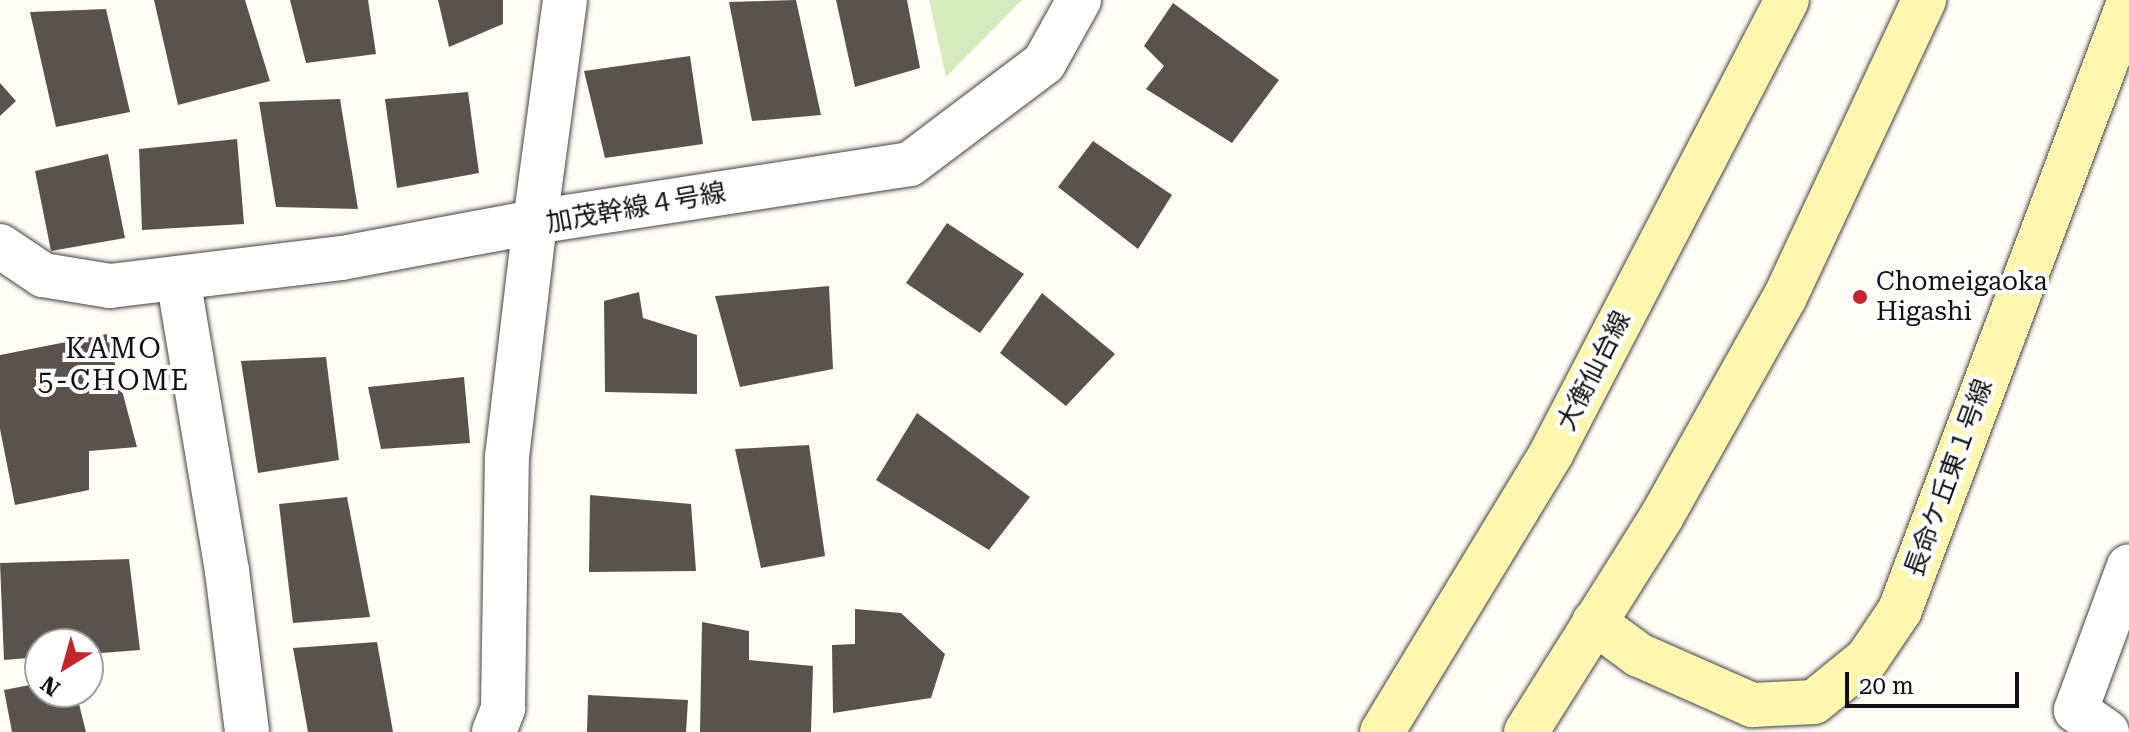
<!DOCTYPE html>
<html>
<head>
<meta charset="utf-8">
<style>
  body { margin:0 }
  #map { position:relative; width:2129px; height:732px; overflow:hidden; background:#fffdf5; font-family:"Roboto Serif","Noto Sans JP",serif }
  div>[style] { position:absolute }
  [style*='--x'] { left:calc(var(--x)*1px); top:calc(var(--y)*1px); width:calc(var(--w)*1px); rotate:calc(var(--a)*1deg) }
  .green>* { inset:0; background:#d5ebbd }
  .building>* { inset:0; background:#5a524d }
  .roads { filter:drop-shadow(0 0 2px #444) drop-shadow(0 0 2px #444) }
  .street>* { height:44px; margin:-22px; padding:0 22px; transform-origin:22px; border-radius:22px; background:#fff }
  .secondary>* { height:44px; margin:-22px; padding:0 22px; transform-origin:22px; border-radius:22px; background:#fff6b0 }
  .dots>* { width:22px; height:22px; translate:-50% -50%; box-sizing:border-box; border:4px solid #fff; border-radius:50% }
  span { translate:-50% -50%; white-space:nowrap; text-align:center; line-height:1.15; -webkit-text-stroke:8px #fff; paint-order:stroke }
  .street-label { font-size:26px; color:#111 }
  .poi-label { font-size:26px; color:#111 }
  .left { translate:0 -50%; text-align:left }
  .neighbourhood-label { font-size:28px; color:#111; letter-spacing:2px }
  .north { position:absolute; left:24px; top:628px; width:80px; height:80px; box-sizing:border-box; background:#fff; border:2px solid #a0a0a0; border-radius:50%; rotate:217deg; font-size:22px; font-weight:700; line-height:32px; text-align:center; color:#111 }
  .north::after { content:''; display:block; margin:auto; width:28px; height:36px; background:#c4262e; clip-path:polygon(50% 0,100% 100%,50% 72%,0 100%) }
  .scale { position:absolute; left:1845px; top:672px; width:174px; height:36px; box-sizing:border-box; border:4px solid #111; border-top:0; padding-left:10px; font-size:24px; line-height:28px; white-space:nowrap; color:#111; -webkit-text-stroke:6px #fff; paint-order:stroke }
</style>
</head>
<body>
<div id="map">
  <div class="green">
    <div style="clip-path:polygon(929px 0,1022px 0,946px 77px)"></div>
  </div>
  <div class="building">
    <div style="clip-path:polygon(154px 0,245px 0,270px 81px,178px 105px)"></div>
    <div style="clip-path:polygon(290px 0,368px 0,376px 54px,306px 63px)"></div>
    <div style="clip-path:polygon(438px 0,503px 0,503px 24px,449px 47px)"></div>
    <div style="clip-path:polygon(796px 0,821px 115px,752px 121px,729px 2px)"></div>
    <div style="clip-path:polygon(836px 0,907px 0,920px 68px,855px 87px)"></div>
    <div style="clip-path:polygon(1173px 3px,1279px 80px,1232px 143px,1146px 89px,1164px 66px,1144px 46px)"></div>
    <div style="clip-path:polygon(106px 9px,130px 112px,56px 127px,30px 12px)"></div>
    <div style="clip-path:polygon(690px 56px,703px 144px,605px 158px,584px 71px)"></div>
    <div style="clip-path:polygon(0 83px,16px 101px,0 116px)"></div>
    <div style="clip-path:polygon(468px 92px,479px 173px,397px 188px,385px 99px)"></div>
    <div style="clip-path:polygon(340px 99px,358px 209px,276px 207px,259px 102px)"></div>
    <div style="clip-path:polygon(237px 139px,244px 224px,142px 230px,139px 149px)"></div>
    <div style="clip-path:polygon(1093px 141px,1172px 195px,1138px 249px,1058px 187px)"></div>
    <div style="clip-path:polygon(108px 154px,125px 238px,51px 251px,35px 171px)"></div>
    <div style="clip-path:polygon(947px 223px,1024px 274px,980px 333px,906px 283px)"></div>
    <div style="clip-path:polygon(829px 286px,833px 369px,740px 387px,715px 296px)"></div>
    <div style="clip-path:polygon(639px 292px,643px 318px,697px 335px,697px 394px,605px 392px,604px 301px)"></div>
    <div style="clip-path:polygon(1042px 293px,1115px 354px,1066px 406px,1000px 353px)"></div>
    <div style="clip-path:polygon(107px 334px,137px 447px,89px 451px,89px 490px,15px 505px,0 429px,0 355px)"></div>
    <div style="clip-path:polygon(326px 357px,339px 460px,258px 473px,241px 361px)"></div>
    <div style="clip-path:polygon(464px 377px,470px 443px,381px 449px,368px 387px)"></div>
    <div style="clip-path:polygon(917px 413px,1030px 497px,989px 550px,876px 480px)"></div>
    <div style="clip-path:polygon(809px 445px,825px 556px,761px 568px,735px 449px)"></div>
    <div style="clip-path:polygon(590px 495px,691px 504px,696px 571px,589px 572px)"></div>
    <div style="clip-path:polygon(347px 497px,370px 617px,293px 623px,279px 504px)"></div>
    <div style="clip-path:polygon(129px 559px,140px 650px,88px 654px,88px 644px,40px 644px,40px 657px,4px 660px,0 563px)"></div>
    <div style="clip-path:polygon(855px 609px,901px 613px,945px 654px,931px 698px,833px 713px,832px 645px,855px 644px)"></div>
    <div style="clip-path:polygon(702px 622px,749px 631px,749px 660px,813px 666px,811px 732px,700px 732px)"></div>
    <div style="clip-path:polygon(377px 642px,393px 732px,308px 732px,293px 648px)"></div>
    <div style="clip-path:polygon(40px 683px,40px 692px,76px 692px,86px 732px,12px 732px,4px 690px)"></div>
    <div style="clip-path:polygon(588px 695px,688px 700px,686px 732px,587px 732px)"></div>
  </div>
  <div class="roads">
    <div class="street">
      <div style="--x:0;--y:246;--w:52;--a:34"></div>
      <div style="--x:43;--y:275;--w:68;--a:9.3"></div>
      <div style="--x:110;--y:286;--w:234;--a:-6.9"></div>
      <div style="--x:342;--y:258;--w:196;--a:-10.6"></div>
      <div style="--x:535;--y:222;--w:224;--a:-82.3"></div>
      <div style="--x:178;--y:278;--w:297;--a:80.5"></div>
      <div style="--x:227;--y:571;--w:162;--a:82.9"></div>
      <div style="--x:494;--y:732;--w:26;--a:-69"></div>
      <div style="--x:503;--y:708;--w:251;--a:-89.1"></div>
      <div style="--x:507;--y:457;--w:237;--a:-83.2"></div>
      <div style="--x:535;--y:222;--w:379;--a:-8.8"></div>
      <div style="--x:910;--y:164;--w:168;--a:-37"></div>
      <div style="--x:1044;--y:63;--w:72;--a:-60.9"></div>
      <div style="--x:2107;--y:732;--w:38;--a:-145"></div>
      <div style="--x:2076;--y:710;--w:153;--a:-69.8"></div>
    </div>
    <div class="secondary">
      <div style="--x:1594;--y:622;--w:56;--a:36.3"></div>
      <div style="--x:1639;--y:655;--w:124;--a:23.9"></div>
      <div style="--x:1752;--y:705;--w:62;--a:-2.8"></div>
      <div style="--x:1814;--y:702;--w:68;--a:-39.1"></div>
      <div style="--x:1867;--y:659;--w:59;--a:-56"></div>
      <div style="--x:1900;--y:610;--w:650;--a:-69.36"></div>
      <div style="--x:1382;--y:732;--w:328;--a:-58.7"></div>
      <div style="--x:1552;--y:452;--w:509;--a:-62.53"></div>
      <div style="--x:1526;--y:732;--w:255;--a:-57.8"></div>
      <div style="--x:1662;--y:516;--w:251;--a:-60.7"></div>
      <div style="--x:1785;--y:297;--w:328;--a:-64.9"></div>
    </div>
  </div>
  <div class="dots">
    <div style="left:1860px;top:297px;background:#c4262e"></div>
  </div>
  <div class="street-label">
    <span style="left:636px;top:208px;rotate:-10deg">加茂幹線４号線</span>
    <span style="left:1594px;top:371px;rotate:-63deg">大衡仙台線</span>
    <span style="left:1949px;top:478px;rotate:-70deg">長命ケ丘東１号線</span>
  </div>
  <div class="poi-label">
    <span class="left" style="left:1876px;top:297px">Chomeigaoka<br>Higashi</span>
  </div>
  <div class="neighbourhood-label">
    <span style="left:114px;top:365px">KAMO<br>5-CHOME</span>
  </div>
  <div class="north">N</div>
  <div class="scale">20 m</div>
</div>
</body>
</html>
